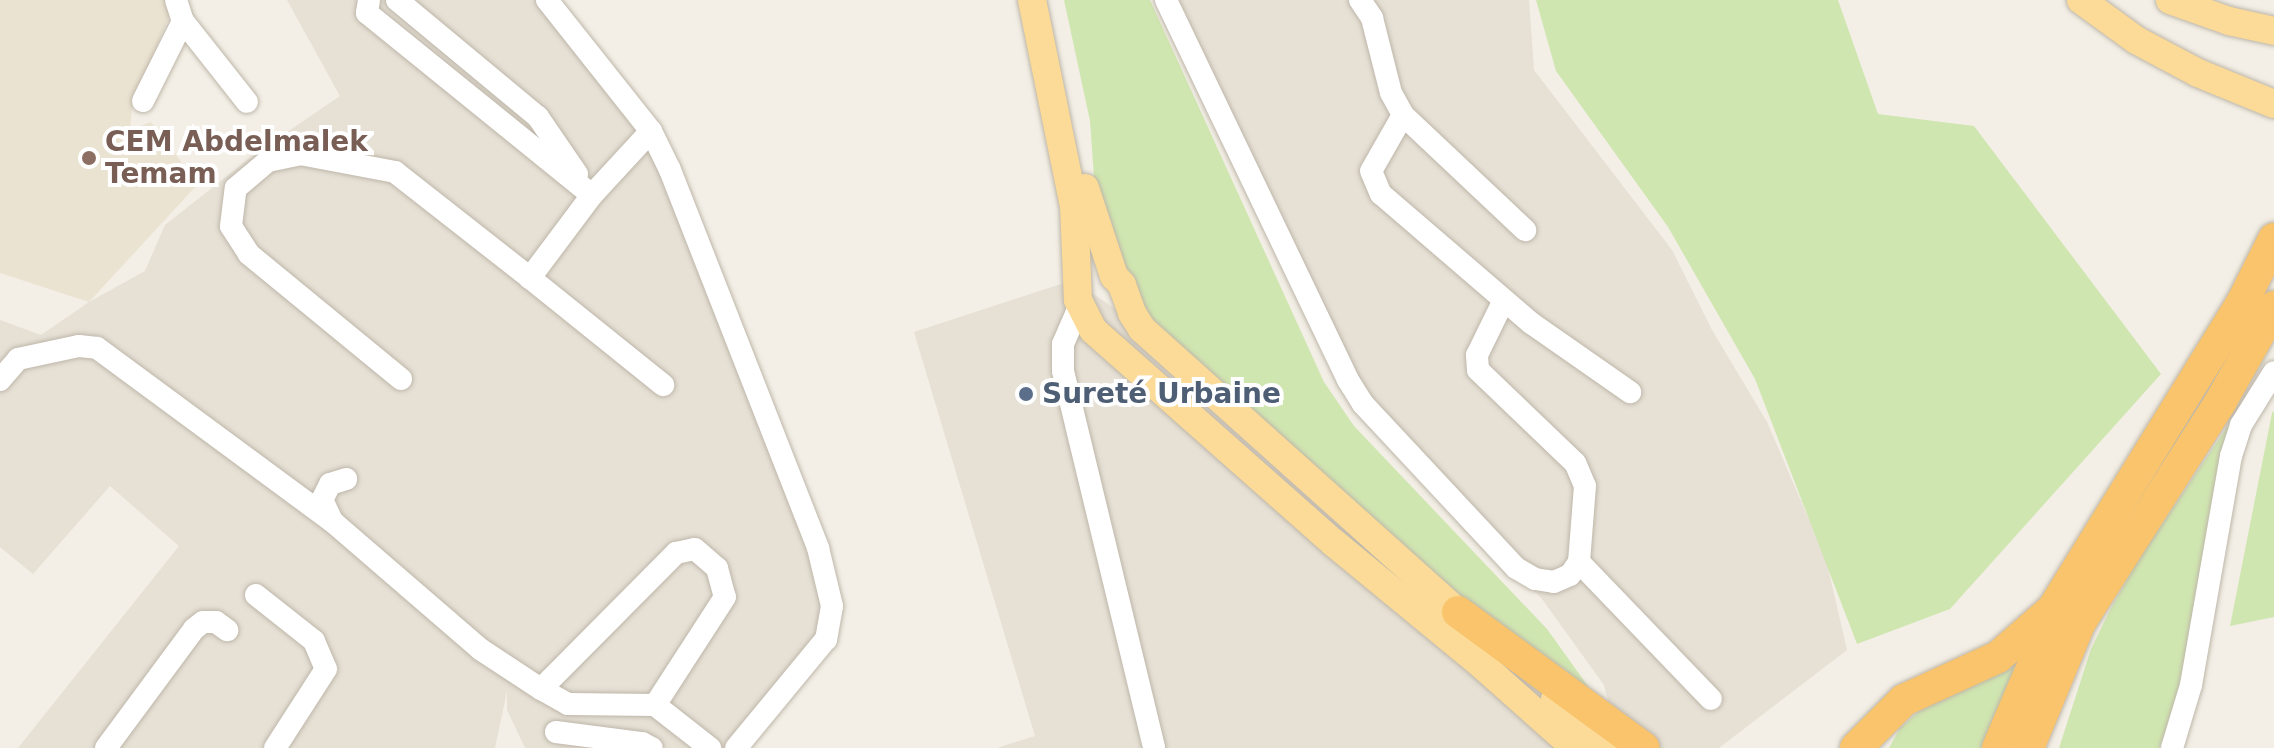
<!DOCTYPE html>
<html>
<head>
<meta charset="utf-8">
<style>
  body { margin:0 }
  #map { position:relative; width:2274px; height:748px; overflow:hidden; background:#f3efe6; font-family:"DejaVu Sans",sans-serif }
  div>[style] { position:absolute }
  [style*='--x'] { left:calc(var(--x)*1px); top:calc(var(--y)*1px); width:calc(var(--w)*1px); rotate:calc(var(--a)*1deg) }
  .residential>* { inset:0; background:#e6e0d5 }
  .education>* { inset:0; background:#ebe3d1 }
  .green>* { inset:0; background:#d0e6b0 }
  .roads { filter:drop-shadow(0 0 2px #beb6a9) drop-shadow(0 0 2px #beb6a9) }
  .minor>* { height:22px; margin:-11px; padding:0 11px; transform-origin:11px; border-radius:11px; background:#fff }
  .major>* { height:28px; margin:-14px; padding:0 14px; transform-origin:14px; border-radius:14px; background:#fbdb97 }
  .highway>* { height:32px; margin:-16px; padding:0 16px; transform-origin:16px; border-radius:16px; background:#f9c46b }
  .dots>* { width:22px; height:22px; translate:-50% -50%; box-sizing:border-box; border:4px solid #fff; border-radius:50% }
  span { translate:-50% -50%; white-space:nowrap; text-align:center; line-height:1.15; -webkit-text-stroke:8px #fff; paint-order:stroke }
  .education-label { font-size:28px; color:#785e54; font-weight:700 }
  .left { translate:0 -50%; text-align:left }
  .service-label { font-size:28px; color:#4e5e75; font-weight:700 }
</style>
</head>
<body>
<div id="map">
  <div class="residential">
    <div style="clip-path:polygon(287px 0,536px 0,641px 127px,836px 596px,835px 638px,746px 748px,525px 748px,507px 710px,507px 691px,495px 748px,18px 748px,179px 546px,110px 486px,33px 574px,0 547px,0 320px,41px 335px,89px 302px,145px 271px,165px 225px,255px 154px,340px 96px)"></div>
    <div style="clip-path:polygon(1167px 0,1529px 0,1534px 70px,1672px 250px,1712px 330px,1767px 422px,1826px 559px,1847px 650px,1719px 748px,997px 748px,1035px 736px,914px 332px,1073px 280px,1130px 319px,1620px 746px,1604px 685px,1542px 599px,1373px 428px)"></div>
  </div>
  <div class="education">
    <div style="clip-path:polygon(0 0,170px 0,173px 6px,132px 108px,130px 130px,151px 122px,198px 184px,89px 302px,0 273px)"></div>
  </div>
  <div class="green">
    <div style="clip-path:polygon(1064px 0,1150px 0,1324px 382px,1354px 426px,1547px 629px,1595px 696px,1594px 725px,1142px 321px,1096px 205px,1090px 121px)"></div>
    <div style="clip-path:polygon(1536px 0,1838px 0,1878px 114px,1974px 126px,2161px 374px,1950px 609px,1857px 644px,1755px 379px,1668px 227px,1556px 71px)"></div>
    <div style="clip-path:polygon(2274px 411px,2274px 617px,2230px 626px,2272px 413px)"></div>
    <div style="clip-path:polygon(2235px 415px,2174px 716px,2159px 748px,2059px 748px,2091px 649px,2111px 608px,2138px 560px)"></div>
    <div style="clip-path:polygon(2019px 658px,1987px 748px,1889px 748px,1900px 728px,1926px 705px)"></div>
  </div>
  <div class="roads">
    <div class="minor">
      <div style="--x:176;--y:0;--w:22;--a:72"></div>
      <div style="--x:183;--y:21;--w:103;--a:51.7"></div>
      <div style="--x:369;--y:0;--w:13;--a:99"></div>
      <div style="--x:367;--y:13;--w:289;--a:39"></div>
      <div style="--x:397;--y:0;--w:183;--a:39.7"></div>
      <div style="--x:538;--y:117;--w:69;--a:55.6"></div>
      <div style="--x:547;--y:0;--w:167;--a:51.6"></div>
      <div style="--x:651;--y:131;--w:43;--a:64"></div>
      <div style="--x:670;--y:170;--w:406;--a:68.6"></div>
      <div style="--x:818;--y:548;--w:60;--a:76.4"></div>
      <div style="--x:832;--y:606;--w:34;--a:100"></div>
      <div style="--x:826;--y:639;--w:141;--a:129.5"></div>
      <div style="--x:1166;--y:0;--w:421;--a:64.4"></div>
      <div style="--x:1348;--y:380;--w:28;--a:58"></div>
      <div style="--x:1363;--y:404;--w:224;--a:47"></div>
      <div style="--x:1516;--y:568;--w:22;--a:30"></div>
      <div style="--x:1535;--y:579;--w:19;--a:9"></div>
      <div style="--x:1554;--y:582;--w:17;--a:-24"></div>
      <div style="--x:1570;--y:575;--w:16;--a:-55"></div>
      <div style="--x:1579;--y:562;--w:76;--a:-85.5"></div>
      <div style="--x:1585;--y:486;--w:25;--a:-113"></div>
      <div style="--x:1575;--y:463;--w:134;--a:-136.2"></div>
      <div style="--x:1478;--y:370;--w:15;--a:-94"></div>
      <div style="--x:1477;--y:355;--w:61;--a:-63.9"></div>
      <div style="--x:1360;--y:0;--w:22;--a:56"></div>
      <div style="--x:1372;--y:18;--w:77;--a:75.8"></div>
      <div style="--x:1391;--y:93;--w:25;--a:61"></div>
      <div style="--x:1403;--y:115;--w:64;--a:119.7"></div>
      <div style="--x:1371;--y:171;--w:25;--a:67"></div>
      <div style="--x:1381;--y:194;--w:198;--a:40.7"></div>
      <div style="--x:1531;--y:323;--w:121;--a:34.9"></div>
      <div style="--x:143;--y:101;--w:89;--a:-63.4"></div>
      <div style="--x:1403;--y:115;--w:168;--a:43.3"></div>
      <div style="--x:651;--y:131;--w:87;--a:132.7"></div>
      <div style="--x:592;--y:195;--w:104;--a:126.8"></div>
      <div style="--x:530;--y:278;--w:171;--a:38.8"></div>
      <div style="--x:1080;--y:305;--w:43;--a:113.6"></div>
      <div style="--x:1063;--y:344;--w:27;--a:90"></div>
      <div style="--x:1063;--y:371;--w:388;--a:76.4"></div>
      <div style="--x:401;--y:379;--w:197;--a:-140.6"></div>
      <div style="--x:249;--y:254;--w:33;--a:-123"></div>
      <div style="--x:231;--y:226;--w:38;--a:-83"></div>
      <div style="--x:236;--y:188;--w:42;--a:-40.2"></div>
      <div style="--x:268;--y:161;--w:33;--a:-12"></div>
      <div style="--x:300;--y:154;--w:97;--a:10.7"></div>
      <div style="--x:395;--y:172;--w:172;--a:38.1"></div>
      <div style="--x:0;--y:380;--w:28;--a:-49"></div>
      <div style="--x:18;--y:359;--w:62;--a:-12"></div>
      <div style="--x:79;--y:346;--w:18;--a:6"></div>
      <div style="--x:97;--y:348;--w:293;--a:36.4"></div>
      <div style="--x:333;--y:522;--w:194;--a:40.8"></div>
      <div style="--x:480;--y:649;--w:73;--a:33.3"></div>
      <div style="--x:541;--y:689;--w:192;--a:-45.2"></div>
      <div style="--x:676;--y:553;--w:19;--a:-12"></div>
      <div style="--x:695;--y:549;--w:29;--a:41"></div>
      <div style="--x:717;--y:568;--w:30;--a:75"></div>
      <div style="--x:725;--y:597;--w:129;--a:122.9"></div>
      <div style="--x:655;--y:705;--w:70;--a:38"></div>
      <div style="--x:332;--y:521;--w:23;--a:-115"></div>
      <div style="--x:322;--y:500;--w:18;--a:-63"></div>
      <div style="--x:330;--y:484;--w:17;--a:-17"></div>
      <div style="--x:1579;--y:562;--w:190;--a:46.1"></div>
      <div style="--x:256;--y:595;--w:74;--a:38.4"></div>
      <div style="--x:314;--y:641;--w:30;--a:67"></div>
      <div style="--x:326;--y:669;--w:94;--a:122.8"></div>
      <div style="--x:541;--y:689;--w:31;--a:29"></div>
      <div style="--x:568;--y:704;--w:87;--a:0.7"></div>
      <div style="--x:556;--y:732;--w:87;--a:7.3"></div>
      <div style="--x:642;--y:743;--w:11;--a:27"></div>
      <div style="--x:106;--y:748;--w:148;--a:-53.5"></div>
      <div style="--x:194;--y:629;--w:11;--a:-38"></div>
      <div style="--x:203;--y:622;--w:13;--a:0"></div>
      <div style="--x:216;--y:622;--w:14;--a:36"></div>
      <div style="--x:2172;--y:748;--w:66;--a:-73.2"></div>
      <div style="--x:2191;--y:685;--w:232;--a:-80.1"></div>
      <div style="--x:2231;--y:456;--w:33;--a:-72"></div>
      <div style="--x:2241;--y:425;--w:62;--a:-58.1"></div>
    </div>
    <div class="major">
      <div style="--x:1032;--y:0;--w:210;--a:78.5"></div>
      <div style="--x:1074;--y:206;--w:94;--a:87.6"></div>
      <div style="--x:1078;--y:300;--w:34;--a:63"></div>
      <div style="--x:1093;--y:330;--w:322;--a:41.5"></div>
      <div style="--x:1334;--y:543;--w:192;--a:39.5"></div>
      <div style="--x:1482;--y:665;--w:125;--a:41.7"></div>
      <div style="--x:2081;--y:0;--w:68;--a:36"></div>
      <div style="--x:2136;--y:40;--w:70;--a:28"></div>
      <div style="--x:2198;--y:73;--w:82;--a:22.2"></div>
      <div style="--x:2170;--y:0;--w:63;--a:19.6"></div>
      <div style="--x:2229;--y:21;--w:46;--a:12.5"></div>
      <div style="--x:1085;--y:188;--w:93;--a:71.8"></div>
      <div style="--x:1114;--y:276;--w:12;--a:48"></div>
      <div style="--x:1122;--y:285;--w:30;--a:70"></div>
      <div style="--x:1132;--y:313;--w:19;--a:58"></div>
      <div style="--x:1142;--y:329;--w:445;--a:41.9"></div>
      <div style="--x:1555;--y:699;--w:74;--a:41.2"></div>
    </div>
    <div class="highway">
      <div style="--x:1458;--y:612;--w:230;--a:36.2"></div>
      <div style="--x:1856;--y:748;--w:68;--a:-45"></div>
      <div style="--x:1904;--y:700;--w:103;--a:-24.6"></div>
      <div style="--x:1998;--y:657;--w:73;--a:-41.1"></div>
      <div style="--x:1998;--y:748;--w:115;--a:-67"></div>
      <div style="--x:2043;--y:642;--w:34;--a:-73"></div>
      <div style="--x:2053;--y:609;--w:357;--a:-58.3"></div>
      <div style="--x:2241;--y:305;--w:74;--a:-63.4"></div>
      <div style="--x:2028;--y:748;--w:134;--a:-67.6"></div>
      <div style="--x:2079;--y:624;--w:264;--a:-57.5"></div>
      <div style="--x:2221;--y:401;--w:108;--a:-60.6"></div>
    </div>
  </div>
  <div class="dots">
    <div style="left:89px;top:158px;background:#8d6e63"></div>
    <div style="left:1026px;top:394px;background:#5c6f8a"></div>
  </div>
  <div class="education-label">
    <span class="left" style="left:105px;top:158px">CEM Abdelmalek<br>Temam</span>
  </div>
  <div class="service-label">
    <span class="left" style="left:1042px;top:394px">Sureté Urbaine</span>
  </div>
</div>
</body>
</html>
